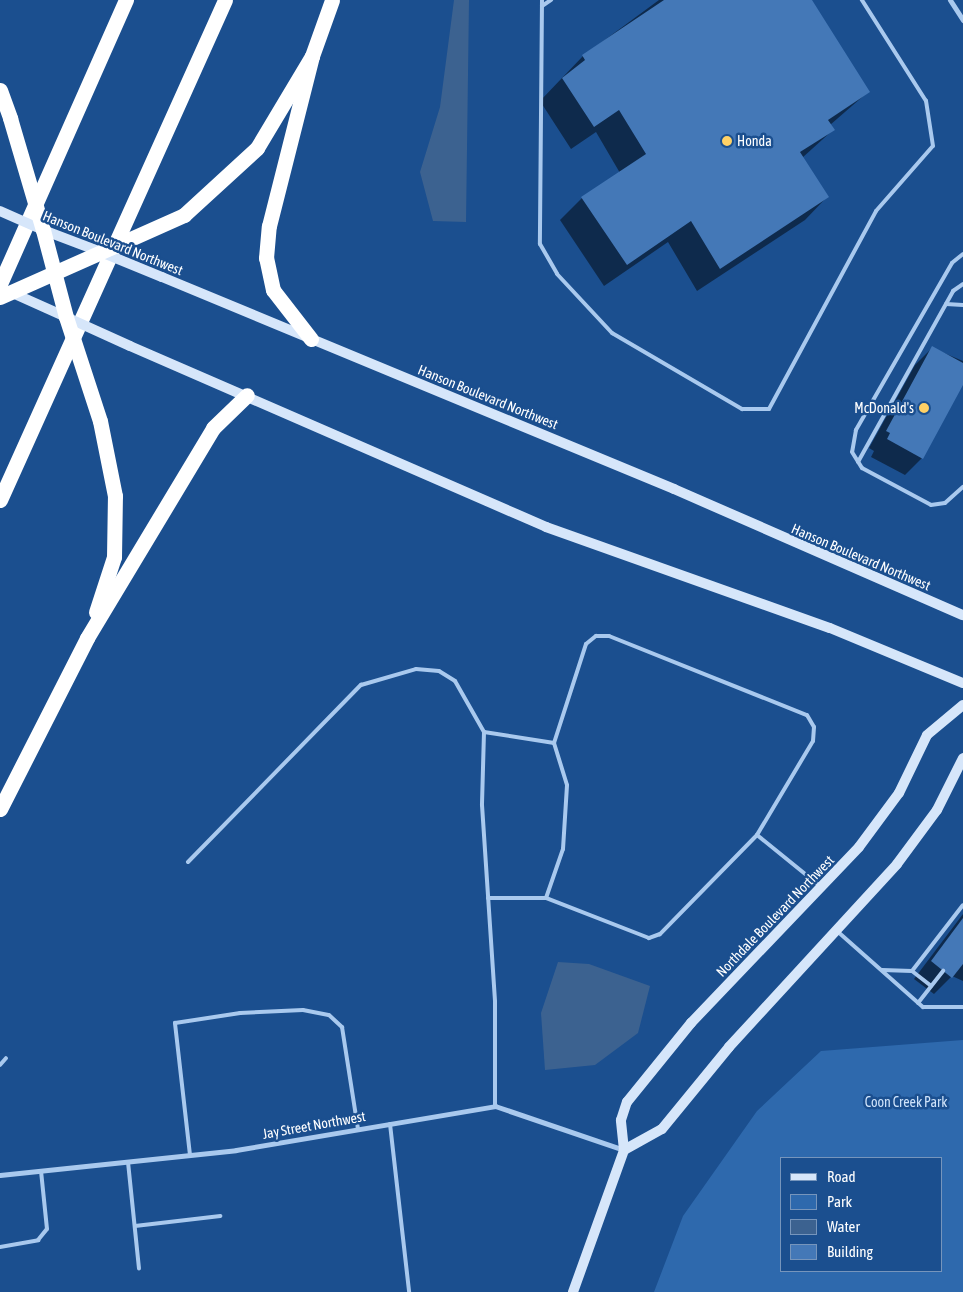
<!DOCTYPE html>
<html>
<head>
<meta charset="utf-8">
<style>
  body { margin:0 }
  #map { position:relative; width:963px; height:1292px; overflow:hidden; background:#1b4f8f; font-family:"Asap Condensed",sans-serif }
  div>[style] { position:absolute }
  [style*='--x'] { left:calc(var(--x)*1px); top:calc(var(--y)*1px); width:calc(var(--w)*1px); rotate:calc(var(--a)*1deg) }
  .green>* { inset:0; background:#2e69ad }
  .water>* { inset:0; background:#3c6290 }
  .shadow>* { inset:0; background:#0007 }
  .building>* { inset:0; background:#4478b7 }
  .lane>* { height:4px; margin:-2px; padding:0 2px; transform-origin:2px; border-radius:2px; background:#a9c9ee }
  .street>* { height:5px; margin:-2.5px; padding:0 2.5px; transform-origin:2.5px; border-radius:2.5px; background:#a9c9ee }
  .secondary>* { height:10px; margin:-5px; padding:0 5px; transform-origin:5px; border-radius:5px; background:#d6e6fa }
  .highway>* { height:15px; margin:-7.5px; padding:0 7.5px; transform-origin:7.5px; border-radius:7.5px; background:#fff }
  .secondary-bridge>* { height:10px; margin:-5px; padding:0 5px; transform-origin:5px; border-radius:5px; background:#d6e6fa }
  .highway-bridge>* { height:15px; margin:-7.5px; padding:0 7.5px; transform-origin:7.5px; border-radius:7.5px; background:#fff }
  .dots>* { width:14px; height:14px; translate:-50% -50%; box-sizing:border-box; border:2px solid #1b4f8f; border-radius:50% }
  span { translate:-50% -50%; white-space:nowrap; text-align:center; line-height:1.15; -webkit-text-stroke:5px #1b4f8f; paint-order:stroke }
  .poi-label { font-size:14px; color:#fff }
  .left { translate:0 -50%; text-align:left }
  .right { translate:-100% -50%; text-align:right }
  .street-label { font-size:14px; color:#fff }
  .park-label { font-size:14px; color:#cfe3fa }
  .legend { position:absolute; left:780px; top:1157px; width:162px; height:115px; box-sizing:border-box; background:#1b4f8f; border:1px solid #7695bc; margin:0; padding:6px 9px; list-style:none; font-size:15px; color:#fff }
  .legend li { display:flex; align-items:center; gap:10px; height:25px }
  .legend b { width:25px; border:1px solid #7695bc }
</style>
</head>
<body>
<div id="map">
  <div class="green">
    <div style="clip-path:polygon(evenodd,963px 1040px,963px 1292px,654px 1292px,683px 1216px,757px 1111px,821px 1051px,963px 1040px,782px 1158px,942px 1158px,942px 1271px,782px 1271px,782px 1158px)"></div>
  </div>
  <div class="water">
    <div style="clip-path:polygon(454px 0,469px 0,466px 222px,433px 221px,420px 172px,440px 107px)"></div>
    <div style="clip-path:polygon(558px 962px,589px 964px,650px 986px,638px 1033px,595px 1065px,545px 1070px,541px 1013px)"></div>
  </div>
  <div class="shadow">
    <div style="clip-path:polygon(659px 0,810px 0,868px 92px,830px 125px,833px 130px,802px 158px,827px 197px,805px 220px,697px 291px,668px 242px,604px 286px,560px 220px,582px 198px,620px 173px,596px 132px,571px 149px,540px 101px,583px 56px)"></div>
    <div style="clip-path:polygon(932px 348px,963px 361px,963px 383px,922px 458px,905px 475px,871px 457px,874px 451px,869px 448px,915px 365px)"></div>
    <div style="clip-path:polygon(963px 914px,963px 981px,952px 976px,934px 994px,914px 979px)"></div>
  </div>
  <div class="building">
    <div style="clip-path:polygon(664px 0,812px 0,870px 92px,828px 120px,835px 130px,800px 152px,829px 197px,720px 269px,691px 221px,627px 265px,581px 197px,646px 154px,619px 110px,594px 127px,562px 78px,585px 60px,582px 55px)"></div>
    <div style="clip-path:polygon(932px 346px,963px 363px,963px 385px,923px 459px,887px 439px,890px 433px,886px 431px)"></div>
    <div style="clip-path:polygon(963px 918px,963px 964px,952px 978px,931px 961px)"></div>
  </div>
  <div class="lane">
    <div style="--x:542;--y:0;--w:244;--a:90.5"></div>
    <div style="--x:540;--y:244;--w:34;--a:60"></div>
    <div style="--x:557;--y:274;--w:81;--a:47"></div>
    <div style="--x:612;--y:333;--w:151;--a:30.3"></div>
    <div style="--x:742;--y:409;--w:27;--a:0"></div>
    <div style="--x:769;--y:409;--w:225;--a:-61.6"></div>
    <div style="--x:876;--y:211;--w:86;--a:-48.8"></div>
    <div style="--x:933;--y:146;--w:46;--a:-98.8"></div>
    <div style="--x:926;--y:101;--w:120;--a:-122.4"></div>
    <div style="--x:542;--y:6;--w:11;--a:-34"></div>
    <div style="--x:963;--y:254;--w:14;--a:141"></div>
    <div style="--x:952;--y:263;--w:193;--a:119.9"></div>
    <div style="--x:856;--y:430;--w:22;--a:100"></div>
    <div style="--x:852;--y:452;--w:19;--a:58"></div>
    <div style="--x:862;--y:468;--w:78;--a:28.2"></div>
    <div style="--x:931;--y:505;--w:14;--a:-8"></div>
    <div style="--x:945;--y:503;--w:24;--a:-42"></div>
    <div style="--x:946;--y:304;--w:17;--a:3"></div>
    <div style="--x:858;--y:462;--w:196;--a:-60.9"></div>
    <div style="--x:953;--y:291;--w:12;--a:-35"></div>
    <div style="--x:484;--y:732;--w:71;--a:8.9"></div>
    <div style="--x:757;--y:835;--w:139;--a:134.4"></div>
    <div style="--x:660;--y:934;--w:12;--a:160"></div>
    <div style="--x:649;--y:938;--w:110;--a:-158.8"></div>
    <div style="--x:546;--y:898;--w:52;--a:-70.9"></div>
    <div style="--x:563;--y:849;--w:64;--a:-86.4"></div>
    <div style="--x:567;--y:785;--w:44;--a:-107.2"></div>
    <div style="--x:554;--y:743;--w:104;--a:-72.1"></div>
    <div style="--x:586;--y:644;--w:13;--a:-39"></div>
    <div style="--x:596;--y:636;--w:13;--a:0"></div>
    <div style="--x:609;--y:636;--w:213;--a:21.8"></div>
    <div style="--x:807;--y:715;--w:14;--a:60"></div>
    <div style="--x:814;--y:727;--w:14;--a:94"></div>
    <div style="--x:813;--y:741;--w:109;--a:120.8"></div>
    <div style="--x:757;--y:835;--w:81;--a:39"></div>
    <div style="--x:188;--y:862;--w:248;--a:-45.7"></div>
    <div style="--x:361;--y:685;--w:57;--a:-16.2"></div>
    <div style="--x:416;--y:669;--w:23;--a:5"></div>
    <div style="--x:439;--y:671;--w:19;--a:32"></div>
    <div style="--x:455;--y:681;--w:59;--a:60.4"></div>
    <div style="--x:484;--y:732;--w:73;--a:91.6"></div>
    <div style="--x:482;--y:805;--w:197;--a:86.2"></div>
    <div style="--x:495;--y:1002;--w:104;--a:90"></div>
    <div style="--x:488;--y:898;--w:58;--a:0"></div>
    <div style="--x:837;--y:931;--w:115;--a:41.5"></div>
    <div style="--x:923;--y:1007;--w:40;--a:0"></div>
    <div style="--x:882;--y:970;--w:30;--a:2"></div>
    <div style="--x:912;--y:971;--w:83;--a:-52.3"></div>
    <div style="--x:912;--y:971;--w:24;--a:38"></div>
    <div style="--x:918;--y:1003;--w:41;--a:-52"></div>
    <div style="--x:0;--y:1065;--w:9;--a:-49"></div>
    <div style="--x:390;--y:1124;--w:169;--a:83.5"></div>
    <div style="--x:190;--y:1155;--w:133;--a:-96.5"></div>
    <div style="--x:175;--y:1023;--w:66;--a:-8.7"></div>
    <div style="--x:240;--y:1013;--w:63;--a:-2.7"></div>
    <div style="--x:303;--y:1010;--w:26;--a:11"></div>
    <div style="--x:329;--y:1015;--w:18;--a:43"></div>
    <div style="--x:342;--y:1027;--w:103;--a:81.1"></div>
    <div style="--x:128;--y:1162;--w:107;--a:84.1"></div>
    <div style="--x:135;--y:1226;--w:86;--a:-6.7"></div>
    <div style="--x:0;--y:1247;--w:39;--a:-10"></div>
    <div style="--x:38;--y:1240;--w:14;--a:-51"></div>
    <div style="--x:47;--y:1229;--w:58;--a:-95.9"></div>
  </div>
  <div class="street">
    <div style="--x:950;--y:0;--w:24;--a:57"></div>
    <div style="--x:0;--y:1175;--w:237;--a:-6"></div>
    <div style="--x:236;--y:1150;--w:263;--a:-9.6"></div>
    <div style="--x:495;--y:1106;--w:136;--a:18.8"></div>
  </div>
  <div class="secondary">
    <div style="--x:43;--y:230;--w:62;--a:20.8"></div>
    <div style="--x:162;--y:277;--w:554;--a:22.49"></div>
    <div style="--x:674;--y:489;--w:315;--a:23.6"></div>
    <div style="--x:8;--y:291;--w:64;--a:24.1"></div>
    <div style="--x:130;--y:346;--w:454;--a:23.5"></div>
    <div style="--x:546;--y:527;--w:301;--a:19.6"></div>
    <div style="--x:830;--y:628;--w:144;--a:22.5"></div>
    <div style="--x:624;--y:1150;--w:43;--a:-28.9"></div>
    <div style="--x:662;--y:1129;--w:106;--a:-50.7"></div>
    <div style="--x:729;--y:1047;--w:248;--a:-47.4"></div>
    <div style="--x:897;--y:864;--w:67;--a:-53.5"></div>
    <div style="--x:937;--y:810;--w:58;--a:-63.4"></div>
    <div style="--x:573;--y:1292;--w:151;--a:-70.2"></div>
    <div style="--x:624;--y:1150;--w:30;--a:-96"></div>
    <div style="--x:621;--y:1120;--w:19;--a:-72"></div>
    <div style="--x:627;--y:1102;--w:102;--a:-51"></div>
    <div style="--x:691;--y:1023;--w:243;--a:-46.3"></div>
    <div style="--x:859;--y:847;--w:67;--a:-53.5"></div>
    <div style="--x:899;--y:793;--w:64;--a:-64.2"></div>
    <div style="--x:927;--y:735;--w:47;--a:-39.8"></div>
  </div>
  <div class="highway">
    <div style="--x:0;--y:90;--w:30;--a:70"></div>
    <div style="--x:184;--y:215;--w:99;--a:-42.5"></div>
    <div style="--x:257;--y:148;--w:107;--a:-59.1"></div>
    <div style="--x:312;--y:56;--w:59;--a:-70.3"></div>
    <div style="--x:43;--y:230;--w:90;--a:75.2"></div>
    <div style="--x:0;--y:284;--w:311;--a:-66.1"></div>
    <div style="--x:0;--y:297;--w:111;--a:-24"></div>
    <div style="--x:311;--y:339;--w:62;--a:-127.8"></div>
    <div style="--x:273;--y:290;--w:33;--a:-102"></div>
    <div style="--x:266;--y:258;--w:32;--a:-85"></div>
    <div style="--x:269;--y:226;--w:175;--a:-75.8"></div>
    <div style="--x:0;--y:500;--w:548;--a:-65.77"></div>
    <div style="--x:96;--y:612;--w:58;--a:-71.9"></div>
    <div style="--x:114;--y:557;--w:61;--a:-89.1"></div>
    <div style="--x:115;--y:496;--w:76;--a:-101.3"></div>
    <div style="--x:0;--y:809;--w:192;--a:-63"></div>
    <div style="--x:87;--y:638;--w:245;--a:-59"></div>
    <div style="--x:213;--y:428;--w:47;--a:-44.1"></div>
  </div>
  <div class="secondary-bridge">
    <div style="--x:0;--y:211;--w:47;--a:23.8"></div>
    <div style="--x:101;--y:252;--w:66;--a:22.3"></div>
    <div style="--x:66;--y:317;--w:70;--a:24.4"></div>
  </div>
  <div class="highway-bridge">
    <div style="--x:10;--y:118;--w:117;--a:73.6"></div>
    <div style="--x:101;--y:252;--w:91;--a:-24"></div>
    <div style="--x:66;--y:317;--w:109;--a:71.9"></div>
  </div>
  <div class="dots">
    <div style="left:727px;top:141px;background:#ffd166"></div>
    <div style="left:924px;top:408px;background:#ffd166"></div>
  </div>
  <div class="poi-label">
    <span class="left" style="left:737px;top:141px">Honda</span>
    <span class="right" style="left:914px;top:408px">McDonald's</span>
  </div>
  <div class="street-label">
    <span style="left:113px;top:243px;rotate:22deg">Hanson Boulevard Northwest</span>
    <span style="left:488px;top:397px;rotate:22deg">Hanson Boulevard Northwest</span>
    <span style="left:861px;top:557px;rotate:23deg">Hanson Boulevard Northwest</span>
    <span style="left:775px;top:916px;rotate:-46deg">Northdale Boulevard Northwest</span>
    <span style="left:314px;top:1125px;rotate:-10deg">Jay Street Northwest</span>
  </div>
  <div class="park-label">
    <span style="left:906px;top:1102px">Coon Creek Park</span>
  </div>
  <ul class="legend">
  <li><b style="height:6px;background:#d6e6fa"></b>Road</li>
  <li><b style="height:14px;background:#2e69ad"></b>Park</li>
  <li><b style="height:14px;background:#3c6290"></b>Water</li>
  <li><b style="height:14px;background:#4478b7"></b>Building</li>
  </ul>
</div>
</body>
</html>
